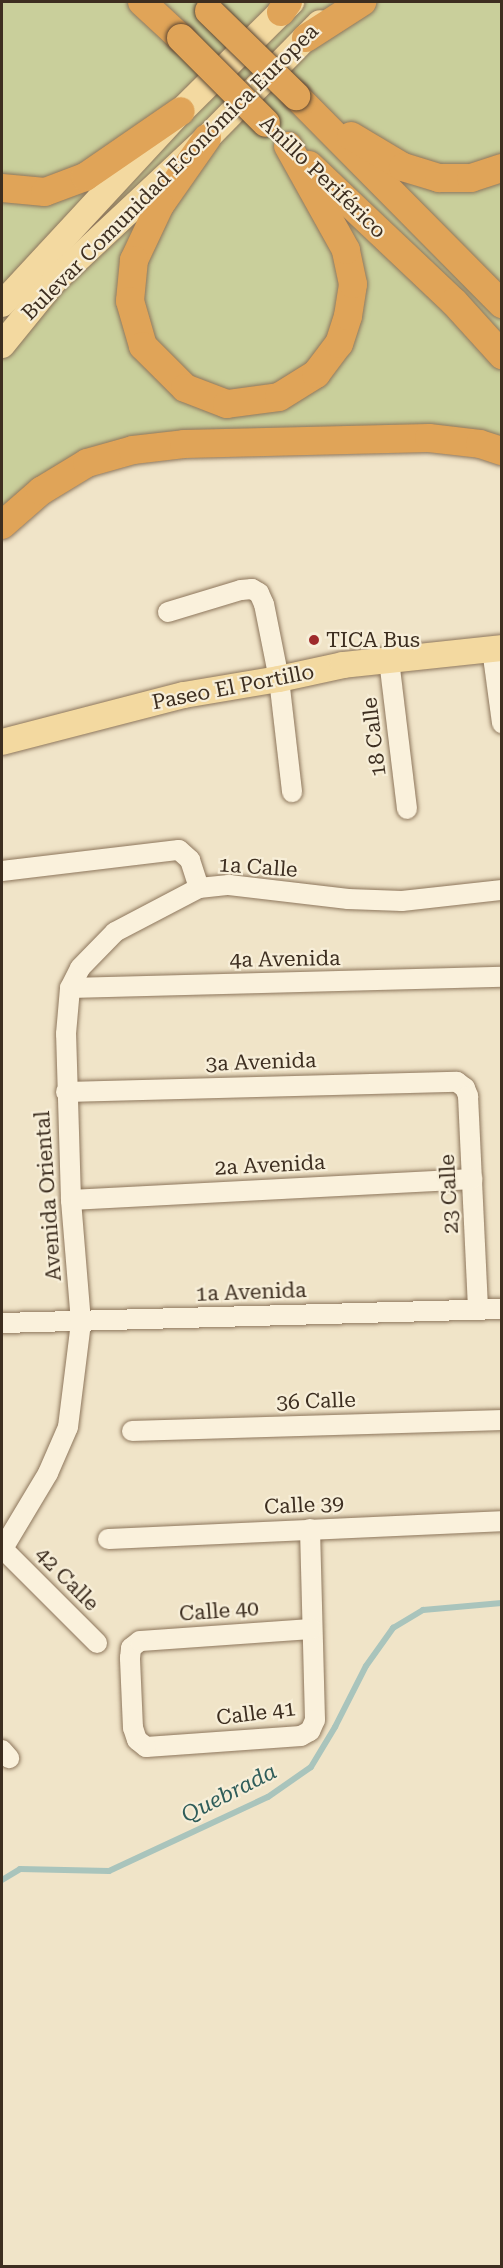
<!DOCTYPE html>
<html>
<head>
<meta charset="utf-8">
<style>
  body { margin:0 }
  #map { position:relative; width:503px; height:2268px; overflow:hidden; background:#f0e4c8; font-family:"Roboto Serif",serif }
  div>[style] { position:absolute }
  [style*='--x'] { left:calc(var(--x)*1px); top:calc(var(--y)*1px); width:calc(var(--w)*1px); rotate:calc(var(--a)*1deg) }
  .green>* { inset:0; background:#c9cf9b }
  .stream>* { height:6px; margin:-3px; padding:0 3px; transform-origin:3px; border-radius:3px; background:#a9c4bc }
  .roads { filter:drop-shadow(0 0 2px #8d765c) drop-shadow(0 0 2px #8d765c) }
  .minor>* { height:20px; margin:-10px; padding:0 10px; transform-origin:10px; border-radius:10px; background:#faf1dc }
  .major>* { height:26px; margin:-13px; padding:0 13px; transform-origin:13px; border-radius:13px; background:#f3d9a0 }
  .highway>* { height:28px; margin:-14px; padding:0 14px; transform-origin:14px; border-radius:14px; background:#e0a458 }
  .bridges { filter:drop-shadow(0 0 2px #5b4430) drop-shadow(0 0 2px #5b4430) }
  .highway-bridge>* { height:28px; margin:-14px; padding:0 14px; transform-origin:14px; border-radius:14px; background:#e0a458 }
  .dots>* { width:16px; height:16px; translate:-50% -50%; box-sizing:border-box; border:3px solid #f7eed8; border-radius:50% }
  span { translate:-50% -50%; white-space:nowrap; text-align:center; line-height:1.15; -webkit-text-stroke:4.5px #f7eed8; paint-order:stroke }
  .street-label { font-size:21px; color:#3d2e20 }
  .poi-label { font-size:21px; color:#3d2e20 }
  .left { translate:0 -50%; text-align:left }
  .water-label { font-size:22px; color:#2f5d5a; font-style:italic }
  .frame { position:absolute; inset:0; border:3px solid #3d2e20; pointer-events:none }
</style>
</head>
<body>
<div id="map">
  <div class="green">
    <div style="clip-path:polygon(2px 2px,501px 2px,501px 451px,133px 450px,2px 525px)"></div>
  </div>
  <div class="stream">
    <div style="--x:2;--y:1880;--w:21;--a:-31"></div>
    <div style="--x:20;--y:1869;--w:89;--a:1.3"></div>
    <div style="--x:109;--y:1871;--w:175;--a:-25"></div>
    <div style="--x:268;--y:1797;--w:52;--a:-34.9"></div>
    <div style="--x:311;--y:1767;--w:47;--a:-59"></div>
    <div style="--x:335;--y:1727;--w:68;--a:-63.1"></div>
    <div style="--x:366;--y:1666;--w:47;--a:-54.6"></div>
    <div style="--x:393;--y:1628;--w:35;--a:-31"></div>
    <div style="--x:423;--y:1610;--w:79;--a:-5.1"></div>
  </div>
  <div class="roads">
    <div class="minor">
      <div style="--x:168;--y:612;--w:76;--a:-16.8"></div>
      <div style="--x:241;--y:590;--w:11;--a:-5"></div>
      <div style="--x:252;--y:589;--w:8;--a:30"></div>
      <div style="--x:259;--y:593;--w:12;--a:66"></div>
      <div style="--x:264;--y:604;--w:76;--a:78.7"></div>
      <div style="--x:279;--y:679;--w:114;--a:83.4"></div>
      <div style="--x:492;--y:649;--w:75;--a:82.3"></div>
      <div style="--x:389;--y:660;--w:150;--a:83.1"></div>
      <div style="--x:2;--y:871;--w:178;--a:-6.8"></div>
      <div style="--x:179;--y:850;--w:15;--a:42"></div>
      <div style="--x:190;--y:860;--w:29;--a:72"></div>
      <div style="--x:70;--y:988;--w:432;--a:-1.5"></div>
      <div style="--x:66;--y:1092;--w:391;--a:-1.5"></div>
      <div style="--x:457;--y:1082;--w:10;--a:37"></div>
      <div style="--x:465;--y:1088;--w:9;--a:69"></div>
      <div style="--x:468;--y:1096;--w:213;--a:87.3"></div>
      <div style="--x:71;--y:1200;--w:402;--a:-3"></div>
      <div style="--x:2;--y:1323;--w:500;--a:-1.6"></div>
      <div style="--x:132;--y:1431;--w:370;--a:-1.7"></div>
      <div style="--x:310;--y:1529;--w:191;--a:88.5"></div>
      <div style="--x:315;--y:1720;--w:12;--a:114"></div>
      <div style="--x:310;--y:1731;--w:10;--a:151"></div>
      <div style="--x:301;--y:1736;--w:155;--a:175.9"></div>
      <div style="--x:146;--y:1747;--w:11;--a:-142"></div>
      <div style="--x:137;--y:1740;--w:13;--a:-108"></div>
      <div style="--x:133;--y:1728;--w:70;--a:-92.5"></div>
      <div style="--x:130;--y:1658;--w:10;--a:-84"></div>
      <div style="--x:131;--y:1648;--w:11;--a:-38"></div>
      <div style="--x:140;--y:1641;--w:172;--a:-4"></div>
      <div style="--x:108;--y:1539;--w:394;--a:-2.6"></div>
      <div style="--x:3;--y:1549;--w:133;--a:45"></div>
      <div style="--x:2;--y:1550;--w:90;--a:-59.1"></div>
      <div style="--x:48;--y:1473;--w:50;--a:-66.5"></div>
      <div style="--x:68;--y:1427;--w:106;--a:-82.9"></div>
      <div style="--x:81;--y:1322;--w:122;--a:-94.7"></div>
      <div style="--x:71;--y:1200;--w:166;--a:-91.7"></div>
      <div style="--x:66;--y:1034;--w:46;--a:-85"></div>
      <div style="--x:70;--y:988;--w:22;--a:-63"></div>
      <div style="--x:80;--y:968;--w:50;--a:-45.8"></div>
      <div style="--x:115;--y:932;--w:95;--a:-27.6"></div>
      <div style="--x:199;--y:888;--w:30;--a:-6"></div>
      <div style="--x:229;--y:885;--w:120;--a:6.7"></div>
      <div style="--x:348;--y:899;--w:54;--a:2.1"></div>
      <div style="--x:402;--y:901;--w:101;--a:-6.3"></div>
      <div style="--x:2;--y:1750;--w:11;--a:49"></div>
    </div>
    <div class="major">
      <div style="--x:2;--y:304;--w:263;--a:-47.2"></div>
      <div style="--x:181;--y:111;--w:155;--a:-44.7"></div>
      <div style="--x:2;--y:345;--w:82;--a:-50.9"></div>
      <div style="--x:54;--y:281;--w:209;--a:-43.1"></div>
      <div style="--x:207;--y:138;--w:161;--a:-45.5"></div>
      <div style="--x:2;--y:742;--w:188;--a:-14.5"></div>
      <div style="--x:184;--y:695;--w:96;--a:-9.6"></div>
      <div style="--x:279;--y:679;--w:66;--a:-12.3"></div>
      <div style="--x:343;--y:665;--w:160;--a:-6.1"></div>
    </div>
    <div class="highway">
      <div style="--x:142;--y:2;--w:53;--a:42.7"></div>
      <div style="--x:281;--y:12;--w:12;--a:-55"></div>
      <div style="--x:306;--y:38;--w:67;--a:-32.7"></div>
      <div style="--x:296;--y:96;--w:293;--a:45.3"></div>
      <div style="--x:351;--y:136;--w:61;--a:30.8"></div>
      <div style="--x:403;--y:167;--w:38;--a:17"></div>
      <div style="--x:439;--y:178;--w:32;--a:0"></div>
      <div style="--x:471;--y:178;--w:33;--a:-18"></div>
      <div style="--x:207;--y:138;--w:82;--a:125"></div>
      <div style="--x:160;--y:205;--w:61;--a:115.3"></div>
      <div style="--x:134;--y:260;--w:41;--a:95.6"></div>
      <div style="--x:130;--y:301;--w:47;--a:73.9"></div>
      <div style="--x:143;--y:346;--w:59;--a:45"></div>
      <div style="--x:185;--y:388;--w:45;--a:20.9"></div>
      <div style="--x:227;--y:404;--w:52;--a:-7.7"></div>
      <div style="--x:279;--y:397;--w:44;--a:-31.9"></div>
      <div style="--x:316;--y:374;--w:38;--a:-53"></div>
      <div style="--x:339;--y:344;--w:29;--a:-72"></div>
      <div style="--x:348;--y:316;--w:32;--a:-81"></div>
      <div style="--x:353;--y:284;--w:35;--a:-102"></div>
      <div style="--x:346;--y:250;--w:119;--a:-119.1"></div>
      <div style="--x:309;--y:165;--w:199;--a:43.4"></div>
      <div style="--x:454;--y:302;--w:72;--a:47.8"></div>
      <div style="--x:2;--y:188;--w:43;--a:5.3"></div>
      <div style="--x:45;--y:192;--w:43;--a:-20.6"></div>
      <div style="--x:85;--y:177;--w:116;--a:-34.5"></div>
      <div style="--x:2;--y:525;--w:52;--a:-41.1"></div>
      <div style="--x:41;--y:491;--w:54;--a:-31.3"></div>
      <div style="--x:87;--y:463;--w:48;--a:-15.8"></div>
      <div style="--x:133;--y:450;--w:51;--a:-6.7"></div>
      <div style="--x:184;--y:444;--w:245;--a:-1.4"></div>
      <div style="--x:429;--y:438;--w:51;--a:6.7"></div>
      <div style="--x:480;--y:444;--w:23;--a:18"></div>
    </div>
  </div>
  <div class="bridges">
    <div class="highway-bridge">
      <div style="--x:209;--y:11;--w:122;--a:44.3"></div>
      <div style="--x:181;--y:38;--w:120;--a:45"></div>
    </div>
  </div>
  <div class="dots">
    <div style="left:314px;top:640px;background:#9e2a2b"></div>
  </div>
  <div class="street-label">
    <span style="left:170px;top:172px;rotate:-45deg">Bulevar Comunidad Económica Europea</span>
    <span style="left:323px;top:177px;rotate:44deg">Anillo Periférico</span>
    <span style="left:233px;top:687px;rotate:-11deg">Paseo El Portillo</span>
    <span style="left:374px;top:737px;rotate:-97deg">18 Calle</span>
    <span style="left:258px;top:867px;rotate:4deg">1a Calle</span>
    <span style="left:285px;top:959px;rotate:-1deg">4a Avenida</span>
    <span style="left:261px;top:1062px;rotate:-2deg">3a Avenida</span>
    <span style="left:270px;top:1165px;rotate:-3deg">2a Avenida</span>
    <span style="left:449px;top:1194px;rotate:-93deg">23 Calle</span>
    <span style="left:48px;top:1196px;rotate:-94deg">Avenida Oriental</span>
    <span style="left:251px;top:1292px;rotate:-2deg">1a Avenida</span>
    <span style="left:316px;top:1401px;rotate:-2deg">36 Calle</span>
    <span style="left:304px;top:1505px;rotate:-3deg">Calle 39</span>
    <span style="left:67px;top:1579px;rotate:45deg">42 Calle</span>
    <span style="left:219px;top:1611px;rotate:-4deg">Calle 40</span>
    <span style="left:256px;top:1713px;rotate:-7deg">Calle 41</span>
  </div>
  <div class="poi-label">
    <span class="left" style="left:326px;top:640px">TICA Bus</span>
  </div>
  <div class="water-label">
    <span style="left:229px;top:1793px;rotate:-27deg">Quebrada</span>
  </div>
  <div class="frame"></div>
</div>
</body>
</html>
